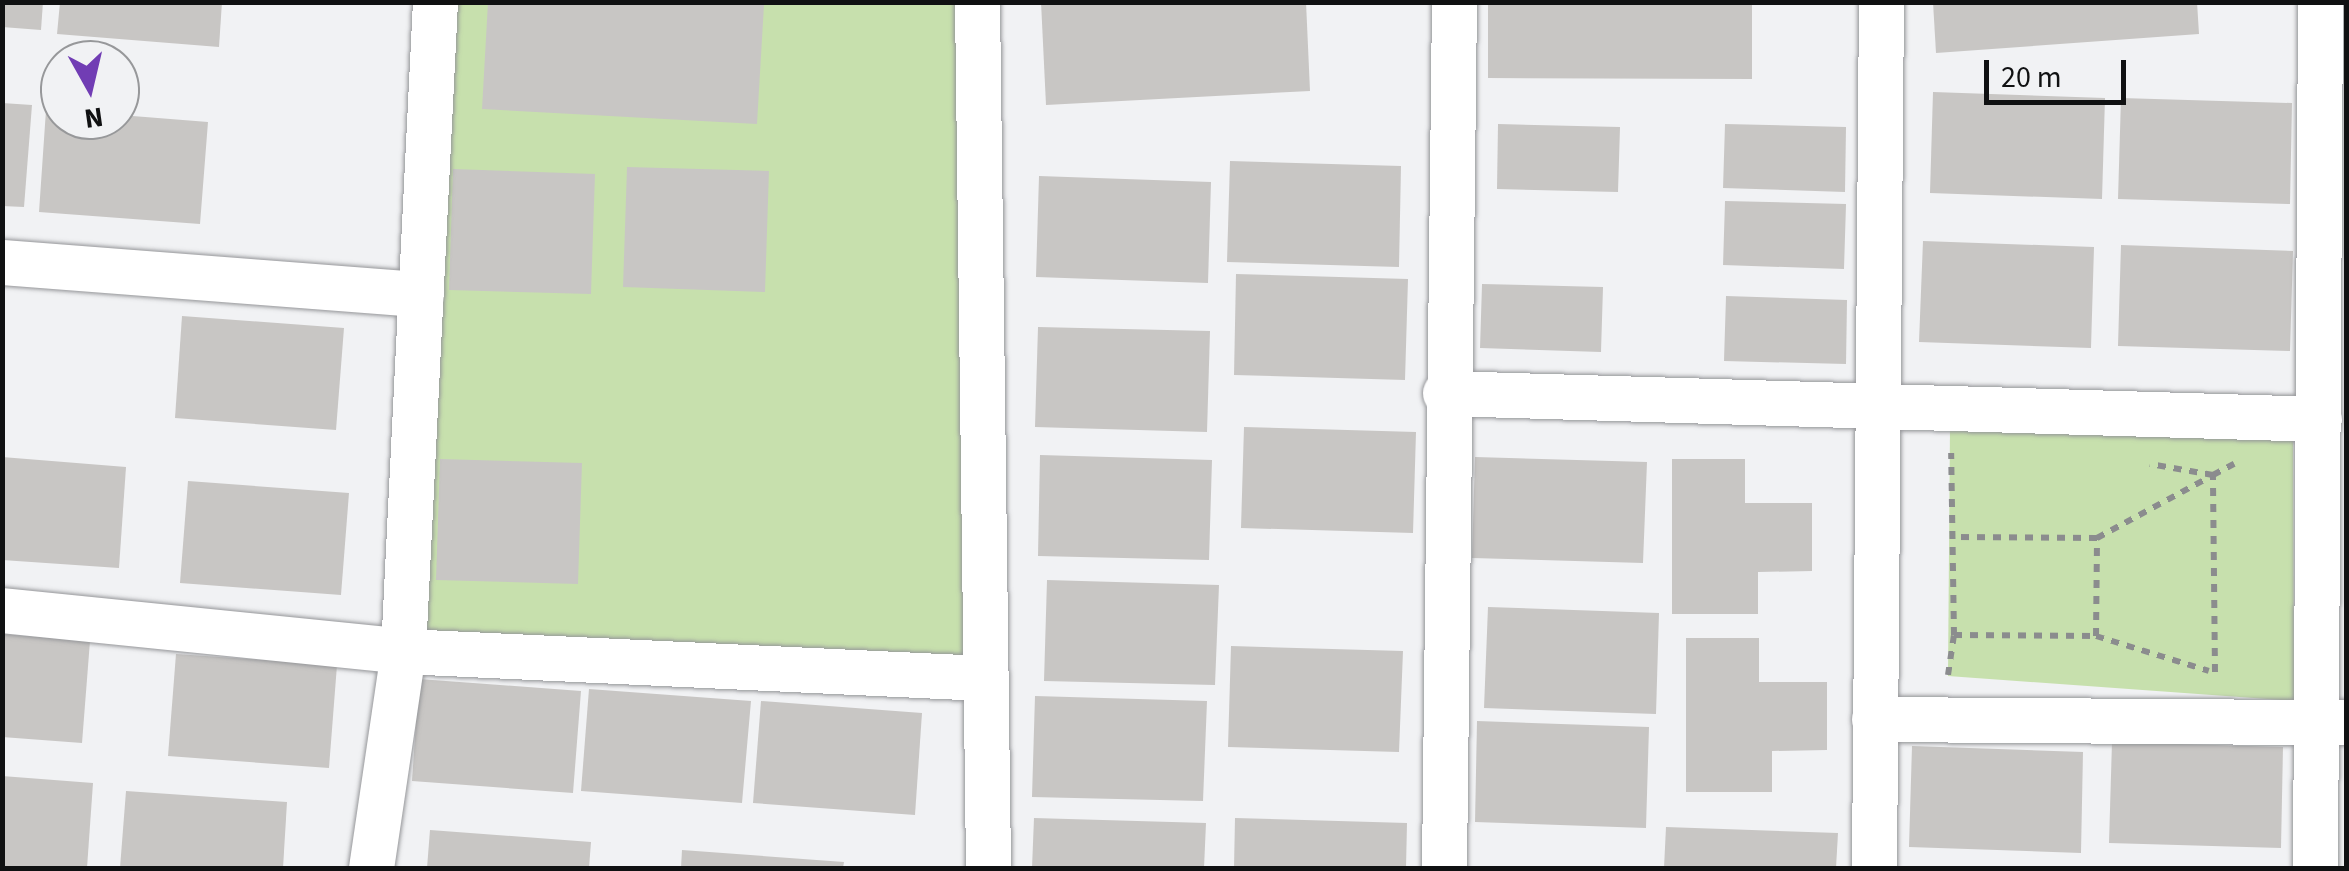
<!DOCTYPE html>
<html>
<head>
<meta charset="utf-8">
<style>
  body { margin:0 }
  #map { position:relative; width:2349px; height:871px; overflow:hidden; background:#f1f2f4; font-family:"Source Sans 3",sans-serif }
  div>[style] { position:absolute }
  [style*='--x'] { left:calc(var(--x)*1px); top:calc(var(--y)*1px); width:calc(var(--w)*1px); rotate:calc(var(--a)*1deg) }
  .green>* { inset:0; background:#c7e0ad }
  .building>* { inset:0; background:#c8c6c4 }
  .path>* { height:6px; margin-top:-3px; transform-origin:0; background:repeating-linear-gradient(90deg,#8b8c8e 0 8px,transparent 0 16px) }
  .roads { filter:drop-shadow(0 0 2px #959699) drop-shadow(0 0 2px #959699) }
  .minor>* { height:45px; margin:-22.5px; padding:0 22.5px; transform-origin:22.5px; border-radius:22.5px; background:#fff }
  span { translate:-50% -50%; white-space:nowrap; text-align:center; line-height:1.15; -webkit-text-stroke:8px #f1f2f4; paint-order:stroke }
  .frame { position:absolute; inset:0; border:5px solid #101112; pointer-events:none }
  .north { position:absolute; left:40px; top:40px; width:100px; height:100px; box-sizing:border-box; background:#f1f2f4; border:2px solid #97989a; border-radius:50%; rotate:172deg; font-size:28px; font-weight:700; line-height:40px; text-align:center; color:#101112 }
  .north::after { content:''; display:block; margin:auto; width:35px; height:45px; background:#713db4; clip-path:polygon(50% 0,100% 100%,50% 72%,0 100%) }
  .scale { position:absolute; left:1984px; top:60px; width:142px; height:45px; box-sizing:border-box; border:5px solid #101112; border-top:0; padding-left:12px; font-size:30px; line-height:35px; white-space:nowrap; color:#101112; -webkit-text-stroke:8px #f1f2f4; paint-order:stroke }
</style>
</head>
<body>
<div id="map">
  <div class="green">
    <div style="clip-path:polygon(435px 3px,977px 3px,984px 678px,403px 651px)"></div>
    <div style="clip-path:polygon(1950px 428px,2293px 433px,2294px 701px,1948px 676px)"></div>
  </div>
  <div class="building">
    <div style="clip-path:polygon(2px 2px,43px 2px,41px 30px,2px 27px)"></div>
    <div style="clip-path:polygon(60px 2px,222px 2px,219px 47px,57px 34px)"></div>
    <div style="clip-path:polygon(488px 2px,764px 5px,757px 124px,482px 109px)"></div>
    <div style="clip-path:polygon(1041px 2px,1306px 2px,1310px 91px,1046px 105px)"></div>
    <div style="clip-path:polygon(1488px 2px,1752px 2px,1752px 79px,1488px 78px)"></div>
    <div style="clip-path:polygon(1933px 2px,2197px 2px,2199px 34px,1936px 53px)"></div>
    <div style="clip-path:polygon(1933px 92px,2105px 98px,2102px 199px,1930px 193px)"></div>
    <div style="clip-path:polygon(2121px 98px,2292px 103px,2290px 204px,2118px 199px)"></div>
    <div style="clip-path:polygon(2px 103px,32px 105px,24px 207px,2px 206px)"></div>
    <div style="clip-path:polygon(46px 110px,60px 111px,60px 120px,120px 115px,208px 122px,200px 224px,39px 212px)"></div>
    <div style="clip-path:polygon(1498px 124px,1620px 127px,1618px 192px,1497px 189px)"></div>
    <div style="clip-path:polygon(1725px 124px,1846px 127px,1845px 192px,1723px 188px)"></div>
    <div style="clip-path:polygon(1230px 161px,1401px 166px,1399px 267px,1227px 262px)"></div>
    <div style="clip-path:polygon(627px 167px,769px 171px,765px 292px,623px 287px)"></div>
    <div style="clip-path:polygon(453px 169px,595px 174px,591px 294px,449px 290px)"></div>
    <div style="clip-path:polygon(1039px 176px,1211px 182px,1208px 283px,1036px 277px)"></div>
    <div style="clip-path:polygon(1725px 201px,1846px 204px,1844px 269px,1723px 265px)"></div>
    <div style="clip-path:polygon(1923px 241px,2094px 247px,2091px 348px,1919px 342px)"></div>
    <div style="clip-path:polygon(2121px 245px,2293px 251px,2290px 351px,2118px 346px)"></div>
    <div style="clip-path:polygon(1236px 274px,1408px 279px,1405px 380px,1234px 375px)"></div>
    <div style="clip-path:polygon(1482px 284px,1603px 287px,1601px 352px,1480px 348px)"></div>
    <div style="clip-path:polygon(1726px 296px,1847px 300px,1846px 364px,1724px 361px)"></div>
    <div style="clip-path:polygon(182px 316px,344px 328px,336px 430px,175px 418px)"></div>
    <div style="clip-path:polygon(1038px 327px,1210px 331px,1207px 432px,1035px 427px)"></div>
    <div style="clip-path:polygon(1244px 427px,1416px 432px,1413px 533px,1241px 528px)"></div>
    <div style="clip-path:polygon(1040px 455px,1212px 460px,1209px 560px,1038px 556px)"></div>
    <div style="clip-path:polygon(2px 457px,126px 467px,119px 568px,2px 560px)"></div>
    <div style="clip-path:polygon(1475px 457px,1647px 462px,1643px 563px,1472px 558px)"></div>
    <div style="clip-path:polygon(440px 459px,582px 463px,578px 584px,436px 580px)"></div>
    <div style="clip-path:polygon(1672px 459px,1745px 459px,1745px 503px,1812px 503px,1812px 571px,1758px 572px,1758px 614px,1672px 614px)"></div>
    <div style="clip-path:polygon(188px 481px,349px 493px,341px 595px,180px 583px)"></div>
    <div style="clip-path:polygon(1047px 580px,1219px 585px,1215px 685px,1044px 681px)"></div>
    <div style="clip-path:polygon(1488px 607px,1659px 613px,1656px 714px,1484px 708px)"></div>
    <div style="clip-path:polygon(2px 634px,90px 641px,82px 743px,2px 737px)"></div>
    <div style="clip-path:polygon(1686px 638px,1759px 638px,1759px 682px,1827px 682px,1827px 750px,1772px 751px,1772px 792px,1686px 792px)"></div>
    <div style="clip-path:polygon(1231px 646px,1403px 651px,1399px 752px,1228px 747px)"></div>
    <div style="clip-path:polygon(176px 654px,337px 665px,329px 768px,168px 756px)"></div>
    <div style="clip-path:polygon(419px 679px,581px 691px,573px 793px,412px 781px)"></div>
    <div style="clip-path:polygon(589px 689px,751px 701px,742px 803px,581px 791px)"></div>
    <div style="clip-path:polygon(1035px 696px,1207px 701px,1203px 801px,1032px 797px)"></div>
    <div style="clip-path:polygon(761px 701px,922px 713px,915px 815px,753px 803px)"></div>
    <div style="clip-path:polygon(1477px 721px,1649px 727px,1646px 828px,1475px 822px)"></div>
    <div style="clip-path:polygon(2112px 742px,2283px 747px,2281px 848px,2109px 843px)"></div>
    <div style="clip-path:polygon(1912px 746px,2083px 752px,2081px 853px,1909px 847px)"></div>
    <div style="clip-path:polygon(2px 776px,93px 783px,87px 868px,2px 868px)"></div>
    <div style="clip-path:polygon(126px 791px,287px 802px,283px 868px,120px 868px)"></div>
    <div style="clip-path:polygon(1034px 818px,1206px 823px,1204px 868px,1032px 868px)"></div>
    <div style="clip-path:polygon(1235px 818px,1407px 823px,1406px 868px,1234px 868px)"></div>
    <div style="clip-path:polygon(1666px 827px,1838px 833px,1836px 868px,1664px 868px)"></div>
    <div style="clip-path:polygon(430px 830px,591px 842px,589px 868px,427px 868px)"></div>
    <div style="clip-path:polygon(682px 850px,844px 862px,843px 868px,681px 868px)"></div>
  </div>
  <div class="path">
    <div style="--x:2097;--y:538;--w:132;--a:-28.5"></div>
    <div style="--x:2213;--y:475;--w:64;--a:-170.1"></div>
    <div style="--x:1954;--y:635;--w:142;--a:0.4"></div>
    <div style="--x:2096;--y:636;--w:98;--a:-89.4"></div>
    <div style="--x:2097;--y:538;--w:143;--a:-179.6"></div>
    <div style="--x:2096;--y:636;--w:118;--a:17.2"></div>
    <div style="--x:2215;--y:672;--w:197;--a:-90.6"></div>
    <div style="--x:2213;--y:475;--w:24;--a:-28"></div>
    <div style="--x:1948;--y:675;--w:40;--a:-81.5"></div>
    <div style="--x:1954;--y:635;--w:182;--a:-90.9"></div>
  </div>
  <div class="roads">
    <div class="minor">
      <div style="--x:977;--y:2;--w:866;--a:89.27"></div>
      <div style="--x:2;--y:262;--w:420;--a:4.4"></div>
      <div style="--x:1445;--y:393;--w:874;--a:1.7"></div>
      <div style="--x:2;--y:610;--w:403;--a:5.8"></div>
      <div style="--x:403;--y:651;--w:582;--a:2.66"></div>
      <div style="--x:1874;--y:719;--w:472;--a:0.4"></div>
      <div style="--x:371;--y:868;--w:219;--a:-81.6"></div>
      <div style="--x:403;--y:651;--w:650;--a:-87.18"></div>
      <div style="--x:1444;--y:868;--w:866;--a:-89.34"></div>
      <div style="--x:1874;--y:868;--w:866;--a:-89.54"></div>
      <div style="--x:2315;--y:868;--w:866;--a:-89.67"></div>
    </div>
  </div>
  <div class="frame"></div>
  <div class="north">N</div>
  <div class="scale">20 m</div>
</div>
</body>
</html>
